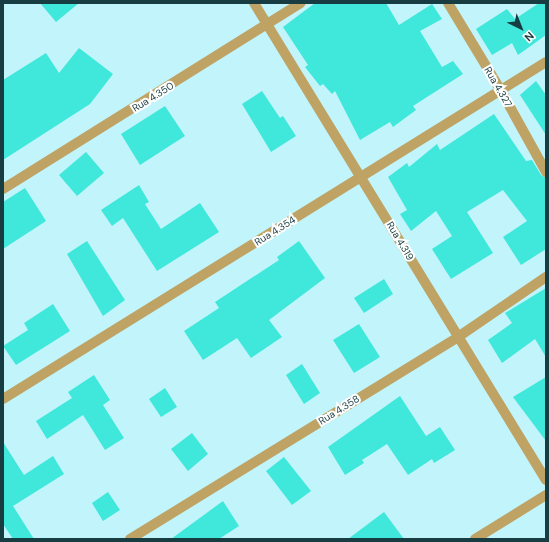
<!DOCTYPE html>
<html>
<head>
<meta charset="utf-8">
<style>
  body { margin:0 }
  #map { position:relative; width:549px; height:542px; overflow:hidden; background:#c2f4fb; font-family:"DM Sans",sans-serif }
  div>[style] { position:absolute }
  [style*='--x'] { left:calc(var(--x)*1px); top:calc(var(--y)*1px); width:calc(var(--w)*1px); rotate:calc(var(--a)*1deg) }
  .building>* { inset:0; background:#3fe8da }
  .minor>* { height:10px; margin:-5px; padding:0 5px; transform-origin:5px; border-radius:5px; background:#bea364 }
  .tertiary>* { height:10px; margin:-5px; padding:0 5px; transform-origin:5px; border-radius:5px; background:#bea364 }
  span { translate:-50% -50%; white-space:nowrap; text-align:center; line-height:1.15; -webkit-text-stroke:4px #fff; paint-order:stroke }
  .street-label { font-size:10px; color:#173c41 }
  .frame { position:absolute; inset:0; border:4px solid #173c41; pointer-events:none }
  .north { position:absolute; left:501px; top:8px; width:40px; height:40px; -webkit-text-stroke:3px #fff; paint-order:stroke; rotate:137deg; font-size:11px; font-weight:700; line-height:16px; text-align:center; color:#173c41 }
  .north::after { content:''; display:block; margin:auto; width:14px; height:18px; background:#173c41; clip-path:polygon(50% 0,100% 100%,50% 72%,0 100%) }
</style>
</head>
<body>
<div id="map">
  <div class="building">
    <div style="clip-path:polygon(40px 3px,79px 3px,56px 22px)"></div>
    <div style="clip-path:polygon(315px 3px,386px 3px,399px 25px,432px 4px,442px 19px,420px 31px,442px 67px,453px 61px,463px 74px,413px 106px,416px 110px,393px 127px,390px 122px,360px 140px,335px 91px,332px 94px,323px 84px,320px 86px,305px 67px,308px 65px,283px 27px)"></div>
    <div style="clip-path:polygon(539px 3px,546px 3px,546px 35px,518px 55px,512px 43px,492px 55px,476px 29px,507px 9px,515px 19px)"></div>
    <div style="clip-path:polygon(79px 48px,113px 74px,90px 104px,3px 160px,3px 80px,46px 53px,59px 73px)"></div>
    <div style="clip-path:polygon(536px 81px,546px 95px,546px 135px,520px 95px)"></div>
    <div style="clip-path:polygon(262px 91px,280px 118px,283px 116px,296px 136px,271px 152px,242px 104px)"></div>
    <div style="clip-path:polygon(165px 106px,185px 136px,140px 165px,121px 134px)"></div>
    <div style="clip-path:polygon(494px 114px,526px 161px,532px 160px,541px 175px,546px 178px,546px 249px,521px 265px,503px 237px,527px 221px,503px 190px,467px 212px,493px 253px,451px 279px,432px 249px,452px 236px,436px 211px,411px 231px,400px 214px,407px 210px,388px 177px,407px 163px,409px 167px,437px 144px,440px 150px)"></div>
    <div style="clip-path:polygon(86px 152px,104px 173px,77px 196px,59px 175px)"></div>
    <div style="clip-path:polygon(139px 185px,149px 202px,145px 204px,161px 229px,200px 203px,219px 232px,157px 271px,123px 218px,112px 226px,101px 210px)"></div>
    <div style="clip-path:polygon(25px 188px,46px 221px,3px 249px,3px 202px)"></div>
    <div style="clip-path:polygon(87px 241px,125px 300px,103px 316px,67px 254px)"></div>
    <div style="clip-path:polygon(299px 241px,325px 278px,269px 320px,282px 337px,251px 358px,237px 338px,203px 360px,184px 331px,219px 308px,215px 302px,279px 260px,277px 257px)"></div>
    <div style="clip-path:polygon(384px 279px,393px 294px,364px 313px,354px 298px)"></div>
    <div style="clip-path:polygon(546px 288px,546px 357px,535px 339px,502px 363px,488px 340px,512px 323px,505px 313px)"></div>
    <div style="clip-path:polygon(53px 304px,70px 331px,16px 365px,3px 346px,28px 330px,24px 323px)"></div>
    <div style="clip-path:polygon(359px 324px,380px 357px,354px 373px,333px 340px)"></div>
    <div style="clip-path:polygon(302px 364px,320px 393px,304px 404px,286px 375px)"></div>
    <div style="clip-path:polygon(94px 375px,110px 400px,103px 405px,124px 438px,105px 450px,83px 415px,47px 439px,36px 421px,72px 398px,68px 392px)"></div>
    <div style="clip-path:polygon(546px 377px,546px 441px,513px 397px)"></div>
    <div style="clip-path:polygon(165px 388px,177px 407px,161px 417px,149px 399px)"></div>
    <div style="clip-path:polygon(400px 396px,426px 436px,440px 427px,455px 450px,434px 463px,432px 459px,408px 475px,387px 444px,362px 460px,364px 463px,345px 475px,328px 447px)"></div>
    <div style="clip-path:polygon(192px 433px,208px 454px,188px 471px,171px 449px)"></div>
    <div style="clip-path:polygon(3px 442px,24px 475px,53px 456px,64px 474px,13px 506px,34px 539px,13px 539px,3px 524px)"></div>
    <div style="clip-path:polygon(284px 457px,311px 491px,292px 505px,266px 471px)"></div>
    <div style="clip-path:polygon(108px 492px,120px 510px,103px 521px,92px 503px)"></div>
    <div style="clip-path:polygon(223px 501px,239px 526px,219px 539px,171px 539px)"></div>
    <div style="clip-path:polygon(384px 512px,404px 539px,348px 539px)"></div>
  </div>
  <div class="minor">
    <div style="--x:448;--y:3;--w:100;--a:58.8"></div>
    <div style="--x:500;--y:89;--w:95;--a:61"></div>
    <div style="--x:3;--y:189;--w:351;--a:-32"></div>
    <div style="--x:3;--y:399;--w:639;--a:-31.82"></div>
    <div style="--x:130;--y:539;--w:385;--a:-31.6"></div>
    <div style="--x:458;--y:337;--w:107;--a:-34.3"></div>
    <div style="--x:475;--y:539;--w:84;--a:-31.8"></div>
  </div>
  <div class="tertiary">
    <div style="--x:254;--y:3;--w:559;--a:58.53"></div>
  </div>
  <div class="street-label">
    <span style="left:498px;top:87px;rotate:60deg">Rua 4.327</span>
    <span style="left:153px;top:97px;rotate:-32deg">Rua 4.350</span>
    <span style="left:275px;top:231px;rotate:-32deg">Rua 4.354</span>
    <span style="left:400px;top:241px;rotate:59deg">Rua 4.319</span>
    <span style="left:339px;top:410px;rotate:-32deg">Rua 4.358</span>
  </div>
  <div class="frame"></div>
  <div class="north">N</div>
</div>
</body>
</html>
